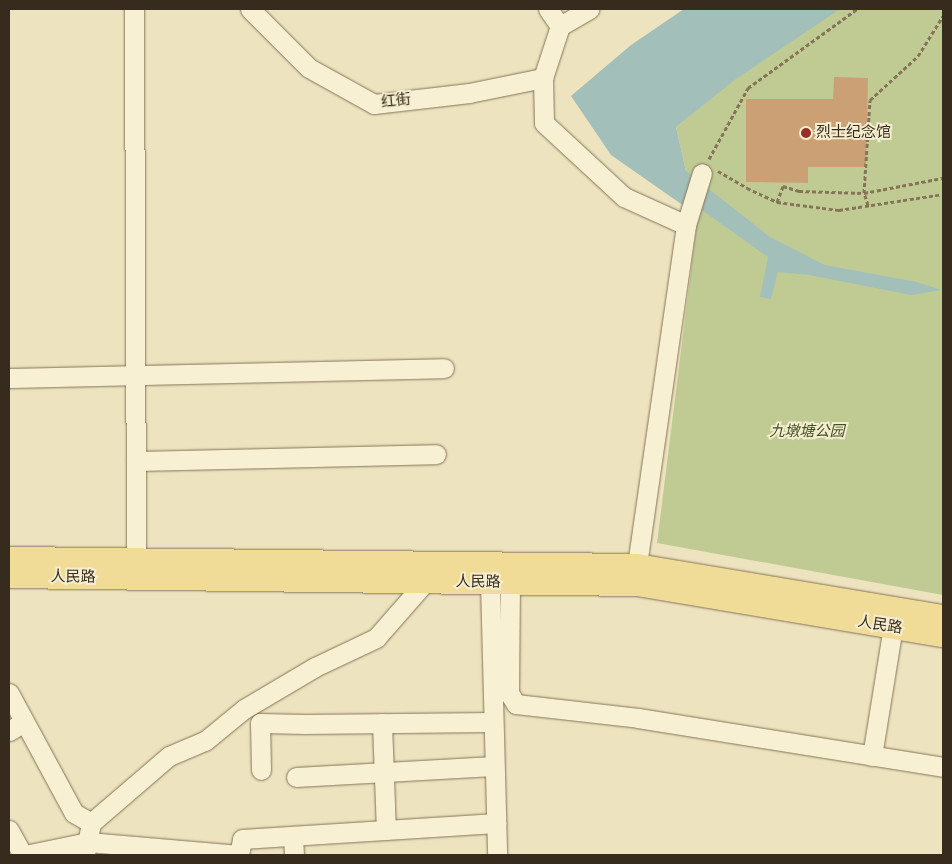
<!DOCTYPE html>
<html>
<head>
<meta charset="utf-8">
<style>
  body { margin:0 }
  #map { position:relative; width:952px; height:864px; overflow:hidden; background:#ede3bf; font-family:"Roboto Serif","Noto Sans SC",serif }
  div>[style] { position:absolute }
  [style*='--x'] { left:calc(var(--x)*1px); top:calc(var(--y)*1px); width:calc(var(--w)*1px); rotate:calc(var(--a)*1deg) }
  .green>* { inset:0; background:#c0cb94 }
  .water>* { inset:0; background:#a3bfb9 }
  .building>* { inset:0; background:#cca075 }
  .path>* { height:3px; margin-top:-1.5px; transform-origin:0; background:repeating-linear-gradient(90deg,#867458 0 4px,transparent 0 6.5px) }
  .roads { filter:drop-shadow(0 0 1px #867458) drop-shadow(0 0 1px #867458) }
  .minor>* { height:19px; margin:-9.5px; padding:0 9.5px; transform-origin:9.5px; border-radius:9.5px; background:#f8f0d2 }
  .major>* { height:24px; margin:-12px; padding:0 12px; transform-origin:12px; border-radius:12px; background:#f1dc97 }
  .dots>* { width:14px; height:14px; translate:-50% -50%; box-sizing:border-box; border:2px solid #f5edcf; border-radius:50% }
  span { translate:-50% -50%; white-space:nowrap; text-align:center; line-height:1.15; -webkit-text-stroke:4px #f5edcf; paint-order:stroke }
  .street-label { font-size:15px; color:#362b1c }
  .poi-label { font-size:15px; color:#362b1c }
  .left { translate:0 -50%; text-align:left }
  .park-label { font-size:15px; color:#425223; font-style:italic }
  .frame { position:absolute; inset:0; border:10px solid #362b1c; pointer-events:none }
</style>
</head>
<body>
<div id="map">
  <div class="green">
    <div style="clip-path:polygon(839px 9px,943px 9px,943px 595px,657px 543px,699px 206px,684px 206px,686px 171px,676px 127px,751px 66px)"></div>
  </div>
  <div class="water">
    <div style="clip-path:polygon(684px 9px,840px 9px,736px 79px,676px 127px,686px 171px,770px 237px,825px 265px,917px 282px,942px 290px,911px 295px,809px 275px,778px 272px,771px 299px,760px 297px,768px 257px,685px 198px,684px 206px,611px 155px,571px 96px,631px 45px)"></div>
  </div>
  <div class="building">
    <div style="clip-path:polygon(834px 77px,868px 78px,866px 167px,808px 167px,808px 183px,746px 182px,746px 99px,833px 99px)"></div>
  </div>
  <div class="path">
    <div style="--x:709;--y:159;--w:81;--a:-61.2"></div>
    <div style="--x:748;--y:88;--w:135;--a:-35.9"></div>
    <div style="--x:718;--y:171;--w:34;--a:30"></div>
    <div style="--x:747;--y:188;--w:33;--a:25"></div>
    <div style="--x:777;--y:202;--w:63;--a:7.4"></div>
    <div style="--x:839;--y:210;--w:105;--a:-8.7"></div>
    <div style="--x:777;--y:202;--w:17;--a:-69"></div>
    <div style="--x:783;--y:186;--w:17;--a:17"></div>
    <div style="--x:799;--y:191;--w:65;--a:1.8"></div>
    <div style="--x:864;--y:193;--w:80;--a:-10.8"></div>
    <div style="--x:868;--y:205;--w:13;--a:-108"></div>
    <div style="--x:864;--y:193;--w:93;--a:-86.3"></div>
    <div style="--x:870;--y:100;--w:65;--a:-42.5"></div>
    <div style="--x:918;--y:56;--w:47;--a:-58"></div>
  </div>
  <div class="roads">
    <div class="minor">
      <div style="--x:134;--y:9;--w:551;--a:89.79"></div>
      <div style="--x:250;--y:9;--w:83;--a:45"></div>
      <div style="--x:309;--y:68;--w:74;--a:29"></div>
      <div style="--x:374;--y:104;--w:96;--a:-6.6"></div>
      <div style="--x:469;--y:93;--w:76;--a:-11.5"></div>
      <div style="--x:548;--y:9;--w:21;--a:55"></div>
      <div style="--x:560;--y:26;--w:34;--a:-30"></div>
      <div style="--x:560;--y:26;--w:55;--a:108.1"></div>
      <div style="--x:543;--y:78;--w:45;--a:88.7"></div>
      <div style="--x:544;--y:123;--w:109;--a:42.8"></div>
      <div style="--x:624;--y:197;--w:68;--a:24.3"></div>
      <div style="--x:686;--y:225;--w:345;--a:98.2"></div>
      <div style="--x:686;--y:225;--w:54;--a:-72.9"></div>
      <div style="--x:9;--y:378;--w:435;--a:-1.3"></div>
      <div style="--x:136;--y:461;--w:300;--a:-1.3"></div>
      <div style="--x:490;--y:582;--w:273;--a:88.5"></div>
      <div style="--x:510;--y:583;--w:110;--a:90.5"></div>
      <div style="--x:509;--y:693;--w:13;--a:58"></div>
      <div style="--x:516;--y:704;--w:123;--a:6.5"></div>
      <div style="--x:638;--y:718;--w:309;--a:9.1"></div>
      <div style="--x:9;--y:693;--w:136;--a:61.6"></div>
      <div style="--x:74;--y:813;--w:20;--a:30"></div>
      <div style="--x:382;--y:723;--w:107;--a:87.9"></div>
      <div style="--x:9;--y:731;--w:17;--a:-31"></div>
      <div style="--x:872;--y:756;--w:131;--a:-80.8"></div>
      <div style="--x:261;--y:770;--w:47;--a:-91.2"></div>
      <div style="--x:260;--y:723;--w:45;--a:1.3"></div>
      <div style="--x:305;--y:724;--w:188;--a:-0.6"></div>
      <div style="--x:296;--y:777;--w:198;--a:-3.2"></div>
      <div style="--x:9;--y:830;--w:29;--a:61"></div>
      <div style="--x:293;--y:836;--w:19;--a:87"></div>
      <div style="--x:85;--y:854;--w:32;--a:-79"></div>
      <div style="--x:91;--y:823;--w:103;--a:-40.7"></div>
      <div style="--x:169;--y:756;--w:39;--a:-23"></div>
      <div style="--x:205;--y:741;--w:50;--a:-39.4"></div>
      <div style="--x:244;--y:709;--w:82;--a:-30.6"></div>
      <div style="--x:315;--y:667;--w:68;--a:-25.4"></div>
      <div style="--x:376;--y:638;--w:74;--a:-48.8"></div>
      <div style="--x:25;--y:855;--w:64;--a:-11.7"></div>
      <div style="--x:88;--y:842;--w:152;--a:4.9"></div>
      <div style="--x:239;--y:855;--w:16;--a:-79"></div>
      <div style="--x:242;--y:839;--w:255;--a:-3.6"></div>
    </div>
    <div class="major">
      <div style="--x:9;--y:559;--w:628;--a:0.64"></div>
      <div style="--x:637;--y:566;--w:310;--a:9.5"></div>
      <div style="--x:9;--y:576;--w:628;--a:0.73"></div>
      <div style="--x:637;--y:584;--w:310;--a:9.5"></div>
    </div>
  </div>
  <div class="dots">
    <div style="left:806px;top:133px;background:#953028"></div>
  </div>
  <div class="street-label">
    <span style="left:396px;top:101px;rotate:-6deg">红街</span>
    <span style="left:73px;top:577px;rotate:1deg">人民路</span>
    <span style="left:478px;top:582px;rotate:1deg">人民路</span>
    <span style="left:880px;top:625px;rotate:9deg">人民路</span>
  </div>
  <div class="poi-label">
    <span class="left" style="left:816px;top:133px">烈士纪念馆</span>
  </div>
  <div class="park-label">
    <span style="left:807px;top:432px">九墩塘公园</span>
  </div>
  <div class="frame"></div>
</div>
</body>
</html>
